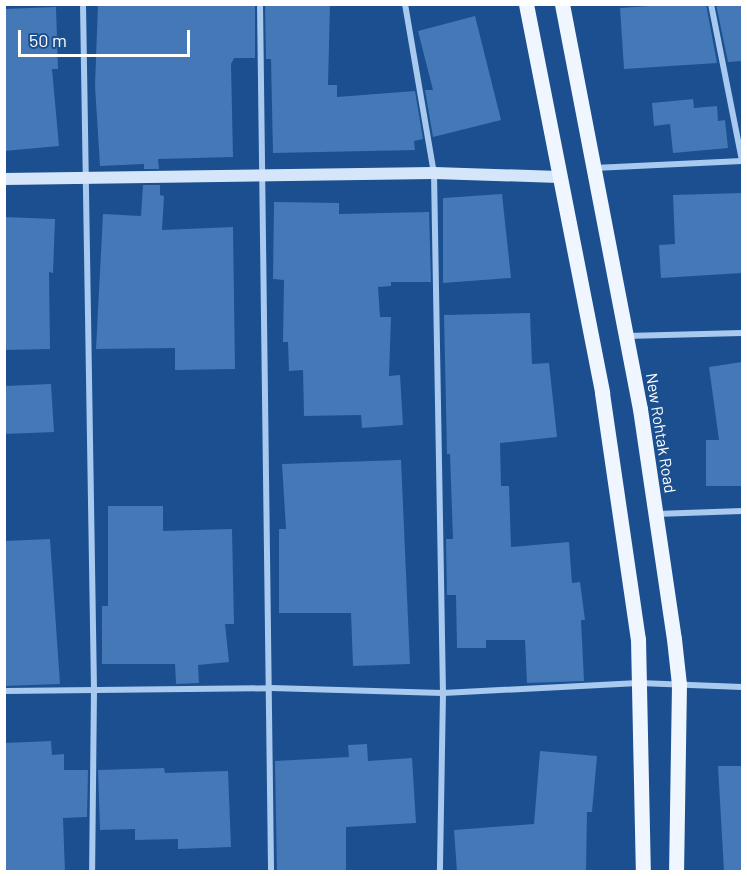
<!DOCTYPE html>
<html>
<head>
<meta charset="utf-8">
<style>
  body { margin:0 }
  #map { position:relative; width:747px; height:876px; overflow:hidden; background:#1b4f8f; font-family:Barlow,sans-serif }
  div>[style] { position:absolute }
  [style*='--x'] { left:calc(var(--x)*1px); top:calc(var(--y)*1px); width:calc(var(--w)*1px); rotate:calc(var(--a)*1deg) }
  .building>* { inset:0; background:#4478b7 }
  .street>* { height:6px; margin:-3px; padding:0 3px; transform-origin:3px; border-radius:3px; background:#a9c9ee }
  .secondary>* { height:12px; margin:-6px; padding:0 6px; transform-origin:6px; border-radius:6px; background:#d6e6fa }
  .primary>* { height:15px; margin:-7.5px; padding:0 7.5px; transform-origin:7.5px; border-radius:7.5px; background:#f0f6ff }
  span { translate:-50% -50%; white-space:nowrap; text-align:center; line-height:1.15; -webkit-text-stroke:5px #1b4f8f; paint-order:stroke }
  .street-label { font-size:16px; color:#fff }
  .frame { position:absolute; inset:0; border:6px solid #fff; pointer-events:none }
  .scale { position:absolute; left:18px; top:30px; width:172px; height:27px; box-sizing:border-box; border:3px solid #fff; border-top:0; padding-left:8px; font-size:18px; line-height:21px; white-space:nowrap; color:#fff; -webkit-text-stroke:4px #1b4f8f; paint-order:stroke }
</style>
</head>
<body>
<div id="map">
  <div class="building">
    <div style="clip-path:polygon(98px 4px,255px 4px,255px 58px,234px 58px,231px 64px,233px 157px,158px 159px,159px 169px,144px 169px,144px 164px,100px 166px,95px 86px)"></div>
    <div style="clip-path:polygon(265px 4px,330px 4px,328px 85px,337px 85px,337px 97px,415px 91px,423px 139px,414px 141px,415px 150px,273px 153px,271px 59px,266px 59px)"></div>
    <div style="clip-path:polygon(678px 4px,706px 4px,717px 63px,624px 69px,620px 8px)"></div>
    <div style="clip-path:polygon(716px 4px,742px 4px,742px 61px,728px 62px)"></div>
    <div style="clip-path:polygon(56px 7px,58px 69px,52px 69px,59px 146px,4px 151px,4px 9px)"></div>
    <div style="clip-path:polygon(475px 16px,501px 120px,433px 137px,425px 90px,433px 90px,418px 31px)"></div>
    <div style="clip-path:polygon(693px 99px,694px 108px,717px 106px,718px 121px,725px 120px,728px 148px,673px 153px,670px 124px,654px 126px,652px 103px)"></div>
    <div style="clip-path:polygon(143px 185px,160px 185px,160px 195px,164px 196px,162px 230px,233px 227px,235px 369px,175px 370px,175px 348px,96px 349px,103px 214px,141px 216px)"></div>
    <div style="clip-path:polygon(742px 193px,742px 273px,661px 278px,659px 245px,675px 244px,673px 195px)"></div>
    <div style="clip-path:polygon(502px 194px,511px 278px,443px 283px,443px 198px)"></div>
    <div style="clip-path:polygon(274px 202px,339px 203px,339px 214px,429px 212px,431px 282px,391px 282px,391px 286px,378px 287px,380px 317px,391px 317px,389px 376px,400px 375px,403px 425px,362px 428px,361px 415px,304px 416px,303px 370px,289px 371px,288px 342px,283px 342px,284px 280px,273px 279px)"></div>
    <div style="clip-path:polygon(4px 217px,55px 219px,53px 273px,49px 272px,50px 349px,4px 350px)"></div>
    <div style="clip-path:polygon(530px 313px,532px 364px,549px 363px,557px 437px,500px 443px,501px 486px,509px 486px,511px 547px,569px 542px,572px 583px,580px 582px,585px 620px,581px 620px,584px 681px,527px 683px,525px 640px,486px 640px,486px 648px,457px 648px,456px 595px,447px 595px,446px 539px,453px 539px,450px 454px,447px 454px,444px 315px)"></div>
    <div style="clip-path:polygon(742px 362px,742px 486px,706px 486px,706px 440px,719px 440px,709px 367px)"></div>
    <div style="clip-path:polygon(51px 384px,54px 432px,4px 434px,4px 386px)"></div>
    <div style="clip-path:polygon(401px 460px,410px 664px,353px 666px,351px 613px,279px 613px,279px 529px,286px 529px,282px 464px)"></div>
    <div style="clip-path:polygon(108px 506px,163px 506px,163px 531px,232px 529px,234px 624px,225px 624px,229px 662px,198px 665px,199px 683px,176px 684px,175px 664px,102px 664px,102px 606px,108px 606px)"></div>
    <div style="clip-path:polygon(50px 539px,60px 684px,4px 686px,4px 541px)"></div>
    <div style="clip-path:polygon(51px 741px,52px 755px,64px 754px,64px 770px,88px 770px,87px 817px,63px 818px,65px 872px,4px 872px,4px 743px)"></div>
    <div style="clip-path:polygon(367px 744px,368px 761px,412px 758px,416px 823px,346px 827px,346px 872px,277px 872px,275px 761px,349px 757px,348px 745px)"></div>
    <div style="clip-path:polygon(540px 751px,597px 756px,592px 812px,587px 812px,586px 872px,457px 872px,454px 830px,534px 824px)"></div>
    <div style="clip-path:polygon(718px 766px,742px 766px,742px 872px,724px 872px)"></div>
    <div style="clip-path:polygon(164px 768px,165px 773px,228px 771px,231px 847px,178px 849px,178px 839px,135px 840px,135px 829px,100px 830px,98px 770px)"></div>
  </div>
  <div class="street">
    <div style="--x:83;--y:4;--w:686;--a:89.08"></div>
    <div style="--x:94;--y:690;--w:182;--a:90.6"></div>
    <div style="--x:260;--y:4;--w:868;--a:89.27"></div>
    <div style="--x:405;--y:4;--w:171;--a:80.3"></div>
    <div style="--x:434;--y:173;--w:520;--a:89.01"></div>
    <div style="--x:443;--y:693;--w:179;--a:91"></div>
    <div style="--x:711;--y:4;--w:159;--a:78.8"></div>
    <div style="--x:594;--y:168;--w:148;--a:-2.7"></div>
    <div style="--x:626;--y:336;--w:116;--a:-1.5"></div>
    <div style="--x:656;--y:514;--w:86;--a:-2"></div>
    <div style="--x:4;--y:691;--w:267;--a:-0.6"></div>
    <div style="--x:271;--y:688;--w:172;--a:1.7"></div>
    <div style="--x:443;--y:693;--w:196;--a:-2.9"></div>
    <div style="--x:639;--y:683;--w:103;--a:2.2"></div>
  </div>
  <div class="secondary">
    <div style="--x:4;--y:179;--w:430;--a:-0.8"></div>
    <div style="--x:434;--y:173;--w:125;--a:1.8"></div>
  </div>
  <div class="primary">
    <div style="--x:526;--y:4;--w:396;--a:78.9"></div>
    <div style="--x:602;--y:393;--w:249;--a:81.7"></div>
    <div style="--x:638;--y:639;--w:233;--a:88.8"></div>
    <div style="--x:562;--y:4;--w:412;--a:79.1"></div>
    <div style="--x:640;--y:409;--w:232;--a:81.6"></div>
    <div style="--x:674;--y:639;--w:45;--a:83.7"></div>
    <div style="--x:679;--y:684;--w:188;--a:90.9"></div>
  </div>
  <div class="street-label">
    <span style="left:661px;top:433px;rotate:81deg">New Rohtak Road</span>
  </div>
  <div class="frame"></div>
  <div class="scale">50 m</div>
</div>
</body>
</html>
